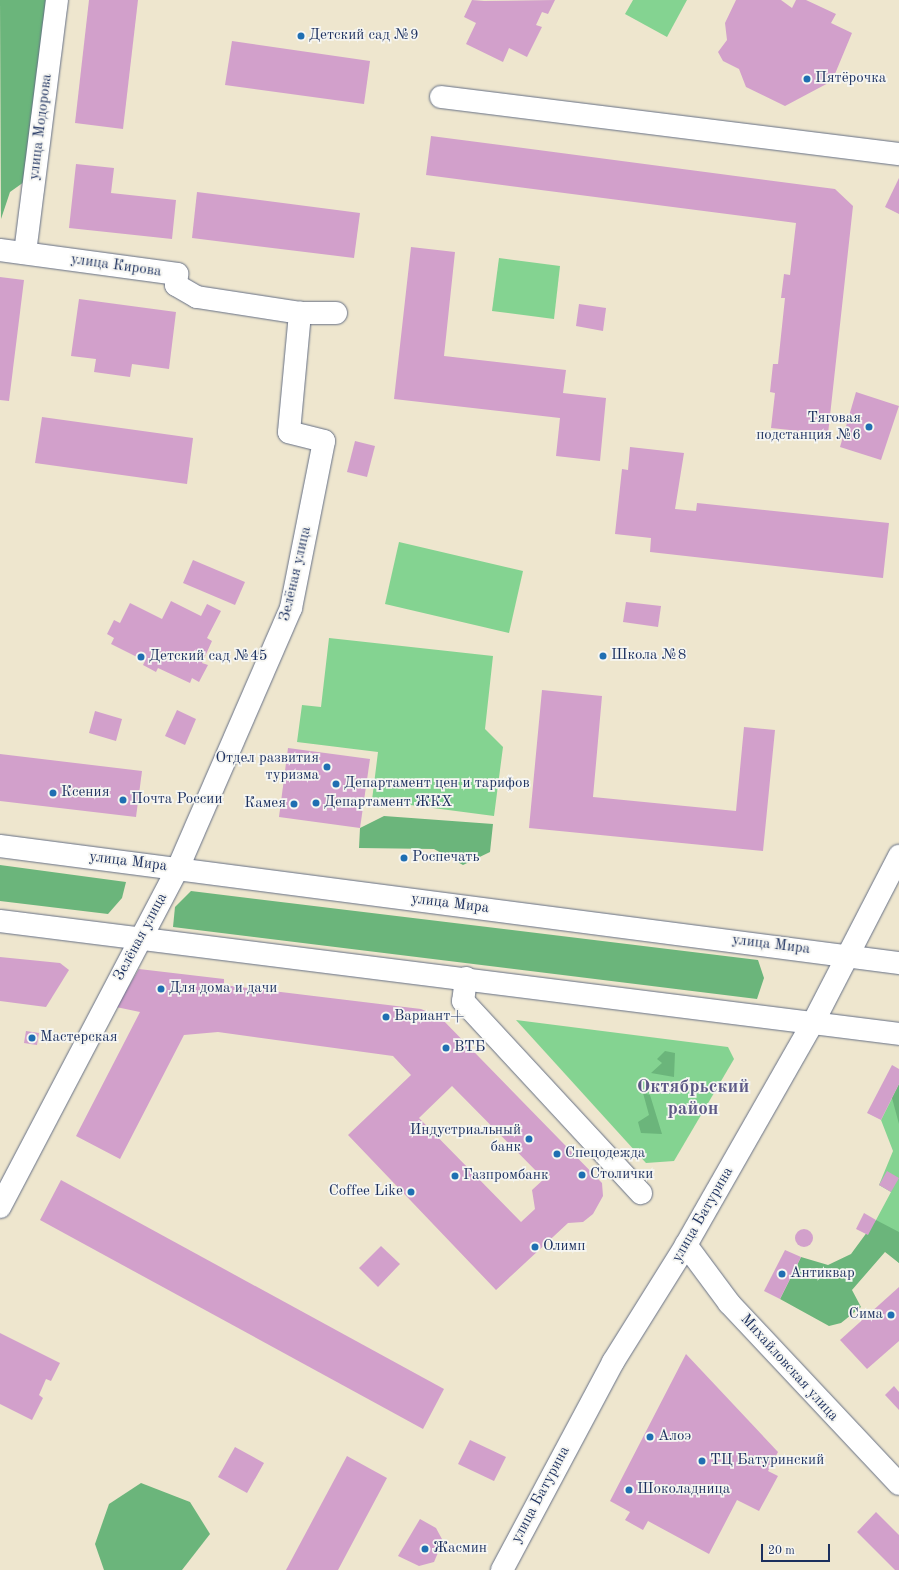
<!DOCTYPE html>
<html>
<head>
<meta charset="utf-8">
<style>
  body { margin:0 }
  #map { position:relative; width:899px; height:1570px; overflow:hidden; background:#eee6ce; font-family:"Old Standard TT",serif }
  div>[style] { position:absolute }
  [style*='--x'] { left:calc(var(--x)*1px); top:calc(var(--y)*1px); width:calc(var(--w)*1px); rotate:calc(var(--a)*1deg) }
  .green>* { inset:0; background:#84d391 }
  .forest>* { inset:0; background:#6bb57b }
  .building>* { inset:0; background:#d2a0cb }
  .round { border-radius:50% }
  .roads { filter:drop-shadow(0 0 1px #656f85) drop-shadow(0 0 1px #656f85) }
  .minor>* { height:22px; margin:-11px; padding:0 11px; transform-origin:11px; border-radius:11px; background:#fff }
  .major>* { height:22px; margin:-11px; padding:0 11px; transform-origin:11px; border-radius:11px; background:#fff }
  .dots>* { width:11px; height:11px; translate:-50% -50%; box-sizing:border-box; border:2px solid #f6f6f2; border-radius:50% }
  span { translate:-50% -50%; white-space:nowrap; text-align:center; line-height:1.15; -webkit-text-stroke:3.5px #f6f6f2; paint-order:stroke }
  .poi-label { font-size:15px; color:#1b2f5e }
  .left { translate:0 -50%; text-align:left }
  .right { translate:-100% -50%; text-align:right }
  .street-label { font-size:15px; color:#1b2f5e }
  .district-label { font-size:19px; color:#5b5784; font-weight:700 }
  .scale { position:absolute; left:761px; top:1544px; width:69px; height:18px; box-sizing:border-box; border:2px solid #1b2f5e; border-top:0; padding-left:5px; font-size:12px; line-height:14px; white-space:nowrap; color:#1b2f5e; -webkit-text-stroke:3px #f6f6f2; paint-order:stroke }
</style>
</head>
<body>
<div id="map">
  <div class="green">
    <div style="clip-path:polygon(633px 0,687px 0,667px 37px,625px 14px)"></div>
    <div style="clip-path:polygon(499px 258px,560px 266px,554px 319px,492px 311px)"></div>
    <div style="clip-path:polygon(399px 542px,523px 571px,509px 633px,385px 604px)"></div>
    <div style="clip-path:polygon(329px 638px,493px 656px,485px 729px,503px 747px,494px 816px,372px 800px,378px 752px,297px 742px,302px 705px,321px 707px)"></div>
    <div style="clip-path:polygon(516px 1020px,728px 1047px,734px 1059px,674px 1161px,646px 1163px)"></div>
    <div style="clip-path:polygon(899px 1084px,899px 1263px,868px 1235px,891px 1192px,879px 1185px,893px 1151px,881px 1120px)"></div>
  </div>
  <div class="forest">
    <div style="clip-path:polygon(0 0,50px 0,31px 177px,10px 192px,1px 219px)"></div>
    <div style="clip-path:polygon(384px 816px,493px 824px,490px 852px,463px 865px,434px 849px,359px 848px,360px 828px)"></div>
    <div style="clip-path:polygon(0 865px,126px 882px,122px 898px,108px 914px,0 901px)"></div>
    <div style="clip-path:polygon(191px 891px,758px 960px,764px 978px,757px 999px,173px 927px,175px 907px)"></div>
    <div style="clip-path:polygon(665px 1051px,675px 1053px,674px 1077px,651px 1073px,662px 1063px,657px 1059px)"></div>
    <div style="clip-path:polygon(899px 1084px,899px 1124px,892px 1098px)"></div>
    <div style="clip-path:polygon(643px 1093px,650px 1095px,662px 1134px,641px 1133px,638px 1122px,649px 1115px)"></div>
    <div style="clip-path:polygon(876px 1220px,899px 1232px,899px 1263px,885px 1252px,852px 1290px,861px 1307px,841px 1323px,829px 1326px,780px 1299px,801px 1257px,828px 1265px,851px 1254px)"></div>
    <div style="clip-path:polygon(141px 1483px,190px 1502px,210px 1534px,182px 1570px,104px 1570px,95px 1544px,109px 1504px)"></div>
  </div>
  <div class="building">
    <div style="clip-path:polygon(89px 0,138px 0,123px 129px,75px 123px)"></div>
    <div style="clip-path:polygon(472px 0,484px 1px,555px 0,548px 14px,542px 12px,536px 25px,542px 27px,527px 57px,509px 48px,503px 62px,466px 44px,476px 23px,464px 17px)"></div>
    <div style="clip-path:polygon(736px 0,781px 0,792px 8px,796px 0,806px 0,836px 14px,831px 23px,852px 33px,832px 81px,785px 106px,746px 87px,739px 69px,723px 61px,718px 52px,727px 40px,725px 23px)"></div>
    <div style="clip-path:polygon(232px 41px,370px 61px,364px 104px,225px 85px)"></div>
    <div style="clip-path:polygon(431px 136px,835px 189px,853px 206px,828px 434px,771px 428px,775px 393px,770px 392px,773px 364px,778px 364px,785px 298px,781px 298px,784px 274px,790px 275px,796px 223px,426px 175px)"></div>
    <div style="clip-path:polygon(76px 164px,114px 168px,111px 193px,176px 200px,172px 239px,69px 228px)"></div>
    <div style="clip-path:polygon(899px 178px,899px 214px,885px 207px)"></div>
    <div style="clip-path:polygon(197px 192px,360px 213px,354px 258px,192px 238px)"></div>
    <div style="clip-path:polygon(411px 247px,455px 252px,444px 356px,566px 370px,563px 393px,606px 398px,600px 461px,556px 456px,560px 418px,394px 399px)"></div>
    <div style="clip-path:polygon(0 277px,24px 280px,9px 401px,0 400px)"></div>
    <div style="clip-path:polygon(79px 299px,176px 312px,169px 369px,132px 364px,130px 377px,94px 372px,96px 359px,71px 356px)"></div>
    <div style="clip-path:polygon(579px 304px,606px 308px,603px 331px,576px 326px)"></div>
    <div style="clip-path:polygon(856px 392px,899px 406px,881px 460px,840px 447px)"></div>
    <div style="clip-path:polygon(42px 417px,193px 438px,187px 484px,35px 463px)"></div>
    <div style="clip-path:polygon(355px 441px,375px 446px,367px 477px,347px 472px)"></div>
    <div style="clip-path:polygon(630px 447px,684px 453px,675px 509px,696px 511px,697px 503px,889px 523px,883px 578px,650px 552px,651px 538px,615px 534px,622px 469px,628px 470px)"></div>
    <div style="clip-path:polygon(193px 560px,245px 582px,235px 605px,183px 583px)"></div>
    <div style="clip-path:polygon(171px 601px,201px 616px,207px 604px,221px 611px,207px 638px,212px 641px,202px 663px,208px 665px,199px 682px,192px 678px,190px 683px,158px 668px,156px 672px,143px 665px,145px 661px,111px 644px,114px 638px,107px 634px,114px 620px,120px 623px,130px 603px,162px 619px)"></div>
    <div style="clip-path:polygon(626px 602px,661px 606px,658px 627px,623px 622px)"></div>
    <div style="clip-path:polygon(542px 690px,602px 696px,593px 797px,736px 811px,744px 727px,775px 730px,763px 851px,529px 828px)"></div>
    <div style="clip-path:polygon(177px 710px,196px 719px,185px 745px,165px 736px)"></div>
    <div style="clip-path:polygon(95px 711px,122px 719px,116px 741px,89px 733px)"></div>
    <div style="clip-path:polygon(288px 748px,370px 759px,360px 828px,279px 817px)"></div>
    <div style="clip-path:polygon(0 754px,142px 771px,136px 817px,0 801px)"></div>
    <div style="clip-path:polygon(0 957px,60px 963px,69px 970px,46px 1007px,0 1001px)"></div>
    <div style="clip-path:polygon(evenodd,139px 969px,224px 979px,224px 985px,421px 1009px,440px 1017px,602px 1183px,603px 1196px,593px 1214px,583px 1222px,568px 1223px,496px 1290px,348px 1135px,411px 1075px,393px 1056px,218px 1032px,184px 1035px,120px 1159px,76px 1136px,140px 1012px,116px 1007px,139px 969px,452px 1086px,544px 1179px,532px 1190px,535px 1209px,521px 1222px,419px 1118px,452px 1086px)"></div>
    <div style="clip-path:polygon(26px 1031px,39px 1033px,37px 1045px,24px 1043px)"></div>
    <div style="clip-path:polygon(892px 1065px,899px 1069px,899px 1084px,881px 1120px,867px 1113px)"></div>
    <div style="clip-path:polygon(887px 1171px,899px 1178px,891px 1192px,879px 1185px)"></div>
    <div style="clip-path:polygon(61px 1180px,444px 1389px,423px 1429px,40px 1220px)"></div>
    <div style="clip-path:polygon(864px 1213px,876px 1220px,868px 1235px,856px 1229px)"></div>
    <div class="round" style="left:795px;top:1229px;width:18px;height:18px"></div>
    <div style="clip-path:polygon(381px 1246px,400px 1264px,378px 1287px,359px 1268px)"></div>
    <div style="clip-path:polygon(785px 1250px,801px 1257px,780px 1299px,764px 1291px)"></div>
    <div style="clip-path:polygon(899px 1287px,899px 1341px,867px 1369px,840px 1340px)"></div>
    <div style="clip-path:polygon(0 1333px,60px 1363px,51px 1381px,46px 1379px,39px 1395px,43px 1398px,32px 1420px,0 1404px)"></div>
    <div style="clip-path:polygon(686px 1354px,778px 1452px,768px 1471px,778px 1476px,759px 1511px,737px 1500px,709px 1554px,648px 1521px,643px 1530px,625px 1520px,630px 1512px,610px 1501px)"></div>
    <div style="clip-path:polygon(894px 1386px,899px 1392px,899px 1410px,885px 1395px)"></div>
    <div style="clip-path:polygon(470px 1440px,506px 1457px,494px 1481px,458px 1464px)"></div>
    <div style="clip-path:polygon(235px 1447px,264px 1463px,247px 1493px,218px 1477px)"></div>
    <div style="clip-path:polygon(347px 1456px,387px 1478px,338px 1570px,286px 1570px)"></div>
    <div style="clip-path:polygon(876px 1512px,899px 1535px,899px 1570px,895px 1570px,857px 1532px)"></div>
    <div style="clip-path:polygon(420px 1519px,436px 1528px,443px 1541px,434px 1562px,419px 1566px,398px 1556px)"></div>
  </div>
  <div class="roads">
    <div class="minor">
      <div style="--x:441;--y:97;--w:462;--a:7.1"></div>
      <div style="--x:0;--y:250;--w:179;--a:7.7"></div>
      <div style="--x:177;--y:274;--w:11;--a:95"></div>
      <div style="--x:176;--y:285;--w:24;--a:30"></div>
      <div style="--x:197;--y:297;--w:104;--a:8.8"></div>
      <div style="--x:300;--y:313;--w:36;--a:0"></div>
      <div style="--x:25;--y:253;--w:255;--a:-82.8"></div>
      <div style="--x:466;--y:978;--w:23;--a:97"></div>
      <div style="--x:463;--y:1001;--w:262;--a:47.2"></div>
      <div style="--x:814;--y:1021;--w:186;--a:-62.7"></div>
      <div style="--x:0;--y:1207;--w:383;--a:-62.3"></div>
      <div style="--x:178;--y:868;--w:283;--a:-66.5"></div>
      <div style="--x:291;--y:608;--w:170;--a:-78.8"></div>
      <div style="--x:324;--y:441;--w:36;--a:-166"></div>
      <div style="--x:289;--y:432;--w:120;--a:-84.7"></div>
      <div style="--x:686;--y:1245;--w:72;--a:53.4"></div>
      <div style="--x:729;--y:1303;--w:248;--a:46.8"></div>
    </div>
    <div class="major">
      <div style="--x:0;--y:846;--w:907;--a:7.42"></div>
      <div style="--x:0;--y:921;--w:906;--a:7.16"></div>
      <div style="--x:502;--y:1570;--w:236;--a:-61.9"></div>
      <div style="--x:613;--y:1362;--w:138;--a:-58"></div>
      <div style="--x:686;--y:1245;--w:258;--a:-60.3"></div>
    </div>
  </div>
  <div class="dots">
    <div style="left:301px;top:36px;background:#1f6fb2"></div>
    <div style="left:807px;top:79px;background:#1f6fb2"></div>
    <div style="left:869px;top:427px;background:#1f6fb2"></div>
    <div style="left:603px;top:656px;background:#1f6fb2"></div>
    <div style="left:141px;top:657px;background:#1f6fb2"></div>
    <div style="left:327px;top:767px;background:#1f6fb2"></div>
    <div style="left:336px;top:784px;background:#1f6fb2"></div>
    <div style="left:53px;top:793px;background:#1f6fb2"></div>
    <div style="left:123px;top:800px;background:#1f6fb2"></div>
    <div style="left:316px;top:803px;background:#1f6fb2"></div>
    <div style="left:294px;top:804px;background:#1f6fb2"></div>
    <div style="left:404px;top:858px;background:#1f6fb2"></div>
    <div style="left:161px;top:989px;background:#1f6fb2"></div>
    <div style="left:386px;top:1017px;background:#1f6fb2"></div>
    <div style="left:32px;top:1038px;background:#1f6fb2"></div>
    <div style="left:446px;top:1048px;background:#1f6fb2"></div>
    <div style="left:529px;top:1139px;background:#1f6fb2"></div>
    <div style="left:557px;top:1154px;background:#1f6fb2"></div>
    <div style="left:582px;top:1175px;background:#1f6fb2"></div>
    <div style="left:455px;top:1176px;background:#1f6fb2"></div>
    <div style="left:411px;top:1192px;background:#1f6fb2"></div>
    <div style="left:535px;top:1247px;background:#1f6fb2"></div>
    <div style="left:782px;top:1274px;background:#1f6fb2"></div>
    <div style="left:891px;top:1315px;background:#1f6fb2"></div>
    <div style="left:650px;top:1437px;background:#1f6fb2"></div>
    <div style="left:702px;top:1461px;background:#1f6fb2"></div>
    <div style="left:629px;top:1490px;background:#1f6fb2"></div>
    <div style="left:425px;top:1549px;background:#1f6fb2"></div>
  </div>
  <div class="poi-label">
    <span class="left" style="left:309px;top:36px">Детский сад №9</span>
    <span class="left" style="left:815px;top:79px">Пятёрочка</span>
    <span class="right" style="left:861px;top:427px">Тяговая<br>подстанция №6</span>
    <span class="left" style="left:611px;top:656px">Школа №8</span>
    <span class="left" style="left:149px;top:657px">Детский сад №45</span>
    <span class="right" style="left:319px;top:767px">Отдел развития<br>туризма</span>
    <span class="left" style="left:344px;top:784px">Департамент цен и тарифов</span>
    <span class="left" style="left:61px;top:793px">Ксения</span>
    <span class="left" style="left:131px;top:800px">Почта России</span>
    <span class="left" style="left:324px;top:803px">Департамент ЖКХ</span>
    <span class="right" style="left:286px;top:804px">Камея</span>
    <span class="left" style="left:412px;top:858px">Роспечать</span>
    <span class="left" style="left:169px;top:989px">Для дома и дачи</span>
    <span class="left" style="left:394px;top:1017px">Вариант+</span>
    <span class="left" style="left:40px;top:1038px">Мастерская</span>
    <span class="left" style="left:454px;top:1048px">ВТБ</span>
    <span class="right" style="left:521px;top:1139px">Индустриальный<br>банк</span>
    <span class="left" style="left:565px;top:1154px">Спецодежда</span>
    <span class="left" style="left:590px;top:1175px">Столички</span>
    <span class="left" style="left:463px;top:1176px">Газпромбанк</span>
    <span class="right" style="left:403px;top:1192px">Coffee Like</span>
    <span class="left" style="left:543px;top:1247px">Олимп</span>
    <span class="left" style="left:790px;top:1274px">Антиквар</span>
    <span class="right" style="left:883px;top:1315px">Сима</span>
    <span class="left" style="left:658px;top:1437px">Алоэ</span>
    <span class="left" style="left:710px;top:1461px">ТЦ Батуринский</span>
    <span class="left" style="left:637px;top:1490px">Шоколадница</span>
    <span class="left" style="left:433px;top:1549px">Жасмин</span>
  </div>
  <div class="street-label">
    <span style="left:41px;top:127px;rotate:-83deg">улица Модорова</span>
    <span style="left:116px;top:266px;rotate:8deg">улица Кирова</span>
    <span style="left:296px;top:574px;rotate:-77deg">Зелёная улица</span>
    <span style="left:128px;top:862px;rotate:7deg">улица Мира</span>
    <span style="left:450px;top:904px;rotate:7deg">улица Мира</span>
    <span style="left:141px;top:937px;rotate:-62deg">Зелёная улица</span>
    <span style="left:771px;top:945px;rotate:7deg">улица Мира</span>
    <span style="left:703px;top:1215px;rotate:-60deg">улица Батурина</span>
    <span style="left:789px;top:1368px;rotate:48deg">Михайловская улица</span>
    <span style="left:541px;top:1495px;rotate:-62deg">улица Батурина</span>
  </div>
  <div class="district-label">
    <span style="left:693px;top:1099px">Октябрьский<br>район</span>
  </div>
  <div class="scale">20 m</div>
</div>
</body>
</html>
